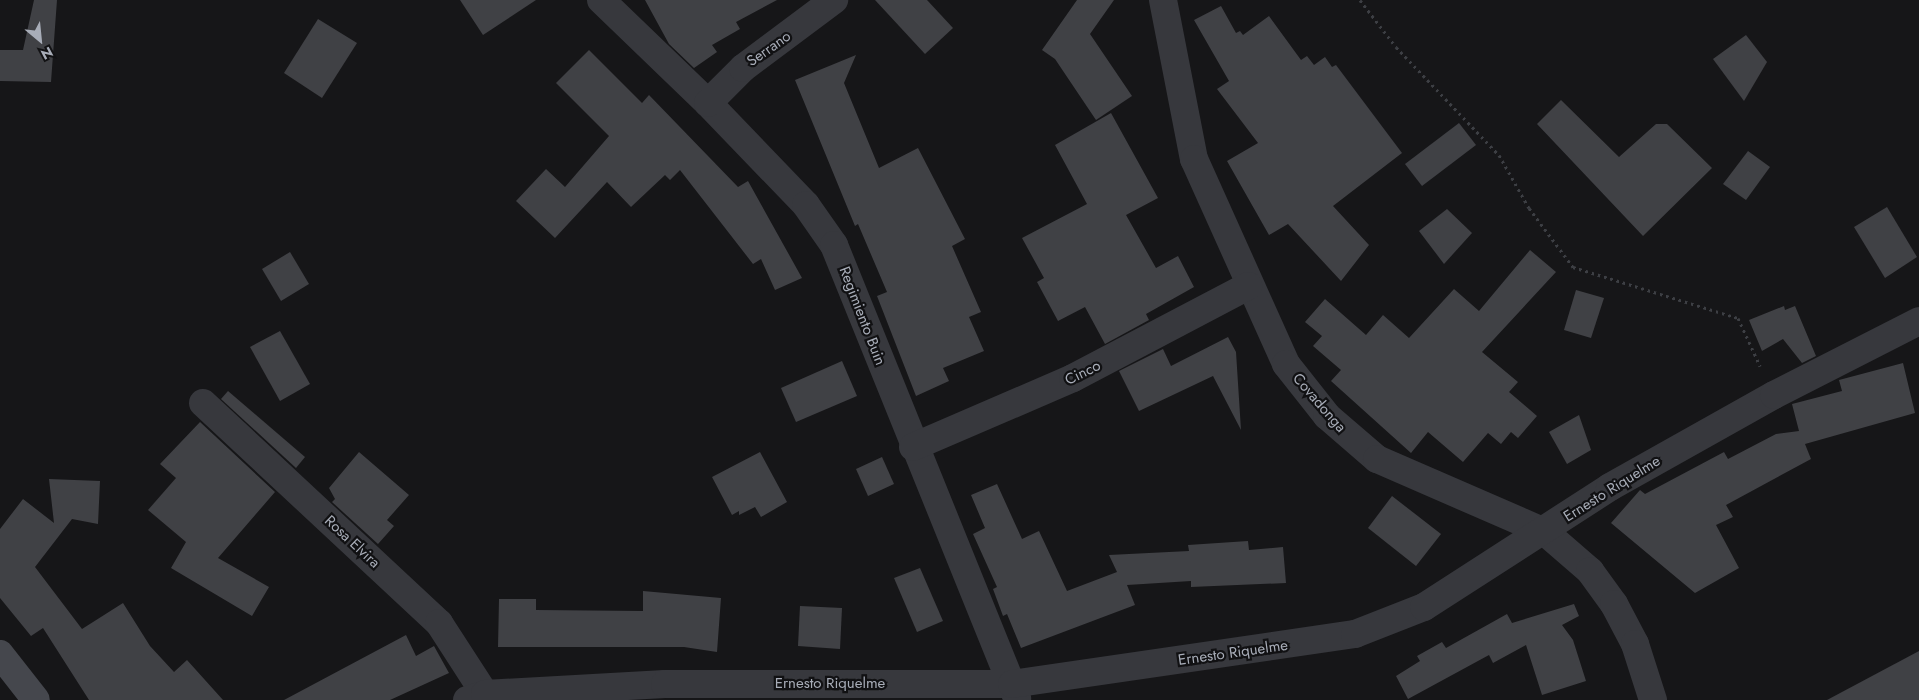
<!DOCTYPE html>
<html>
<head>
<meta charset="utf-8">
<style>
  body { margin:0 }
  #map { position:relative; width:1919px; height:700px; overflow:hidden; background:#161618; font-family:Jost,sans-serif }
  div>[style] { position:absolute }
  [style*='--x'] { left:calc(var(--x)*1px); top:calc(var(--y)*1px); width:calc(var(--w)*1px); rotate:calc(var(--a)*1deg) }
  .building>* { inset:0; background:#404145 }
  .path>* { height:3px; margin-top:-1.5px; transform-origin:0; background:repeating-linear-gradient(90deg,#3d3f44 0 2.5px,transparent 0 6.5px) }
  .minor>* { height:28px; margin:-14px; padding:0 14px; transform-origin:14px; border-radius:14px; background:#37383d }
  .secondary>* { height:28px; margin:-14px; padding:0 14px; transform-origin:14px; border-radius:14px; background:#45474d }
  span { translate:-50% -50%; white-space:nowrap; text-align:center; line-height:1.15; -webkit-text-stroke:4.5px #111113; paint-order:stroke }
  .street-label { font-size:15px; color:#a8adb8 }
  .north { position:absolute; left:15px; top:15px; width:50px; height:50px; -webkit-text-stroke:4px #111113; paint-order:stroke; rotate:152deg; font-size:14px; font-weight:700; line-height:20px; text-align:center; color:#a8adb8 }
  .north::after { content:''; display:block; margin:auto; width:18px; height:22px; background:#a8adb8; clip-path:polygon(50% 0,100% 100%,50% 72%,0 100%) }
</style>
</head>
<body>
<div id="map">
  <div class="building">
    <div style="clip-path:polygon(34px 0,57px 0,51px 82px,0 81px,0 50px,23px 50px)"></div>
    <div style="clip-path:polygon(460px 0,536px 0,483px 35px)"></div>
    <div style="clip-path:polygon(645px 0,777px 0,736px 22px,740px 29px,712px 45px,717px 52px,694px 68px,669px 44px)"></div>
    <div style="clip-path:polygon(875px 0,927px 0,953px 28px,925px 54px)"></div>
    <div style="clip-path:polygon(1077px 0,1114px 0,1090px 34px,1132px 96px,1096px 120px,1055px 59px,1042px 50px)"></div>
    <div style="clip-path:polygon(1221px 6px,1236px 33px,1240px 31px,1243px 35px,1269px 16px,1301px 60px,1307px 56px,1314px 65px,1325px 57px,1332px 67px,1336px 65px,1402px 153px,1333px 206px,1369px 245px,1341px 281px,1288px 224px,1269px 235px,1227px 161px,1258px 143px,1217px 89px,1229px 81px,1194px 20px)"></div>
    <div style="clip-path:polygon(318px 19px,357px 43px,322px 98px,284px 73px)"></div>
    <div style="clip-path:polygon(1746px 35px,1767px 62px,1744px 101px,1713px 59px)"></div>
    <div style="clip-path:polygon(589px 50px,642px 103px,649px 95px,738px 187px,748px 181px,802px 278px,775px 290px,761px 259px,753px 264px,680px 170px,670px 180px,665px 175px,631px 207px,607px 182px,555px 238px,516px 201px,546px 169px,565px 187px,609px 136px,556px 83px)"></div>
    <div style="clip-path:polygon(856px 55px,844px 83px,879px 168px,918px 148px,965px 239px,952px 246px,981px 312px,969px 317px,984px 351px,943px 368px,949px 381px,916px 396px,877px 296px,887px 292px,858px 224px,855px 226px,795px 80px)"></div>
    <div style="clip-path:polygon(1561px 100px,1619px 157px,1656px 124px,1667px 124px,1712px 168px,1643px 236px,1537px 124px)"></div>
    <div style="clip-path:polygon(1111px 113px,1158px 198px,1126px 215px,1156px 268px,1178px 256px,1194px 287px,1146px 314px,1149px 320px,1105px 344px,1085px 307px,1058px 321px,1037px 282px,1044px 278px,1022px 238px,1087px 204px,1055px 145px)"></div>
    <div style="clip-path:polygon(1459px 123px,1476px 145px,1422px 186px,1405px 164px)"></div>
    <div style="clip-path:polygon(1748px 151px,1770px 167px,1746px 200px,1723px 184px)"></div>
    <div style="clip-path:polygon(1887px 207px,1917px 257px,1885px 278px,1854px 227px)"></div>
    <div style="clip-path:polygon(1447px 209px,1472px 233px,1444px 264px,1419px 231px)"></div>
    <div style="clip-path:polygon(1530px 250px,1556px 272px,1482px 352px,1518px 382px,1509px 392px,1537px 416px,1518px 438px,1511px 432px,1501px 444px,1488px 433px,1463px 462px,1428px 432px,1411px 453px,1331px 381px,1341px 370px,1313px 346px,1322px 336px,1305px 322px,1325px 299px,1366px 335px,1383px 315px,1409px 338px,1454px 289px,1479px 311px)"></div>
    <div style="clip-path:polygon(290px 252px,309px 284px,281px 301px,262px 269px)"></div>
    <div style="clip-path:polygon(1576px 290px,1604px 298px,1591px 338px,1564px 330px)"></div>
    <div style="clip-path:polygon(1784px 306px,1785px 310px,1795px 306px,1816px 356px,1802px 363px,1783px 339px,1762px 351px,1749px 320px)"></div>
    <div style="clip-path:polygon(280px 331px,310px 384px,280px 401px,250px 347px)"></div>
    <div style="clip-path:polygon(1228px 337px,1236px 352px,1241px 430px,1213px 376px,1139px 411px,1119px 371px,1163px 349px,1171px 366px)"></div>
    <div style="clip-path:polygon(842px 361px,857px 396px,796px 422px,781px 388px)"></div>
    <div style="clip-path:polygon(1903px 363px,1915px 413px,1805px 444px,1811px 459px,1726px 505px,1733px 517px,1716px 525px,1739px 568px,1695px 593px,1611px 523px,1640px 490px,1645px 494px,1724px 452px,1728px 459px,1776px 434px,1799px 431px,1792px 404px,1842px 391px,1839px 380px)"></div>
    <div style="clip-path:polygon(228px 391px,305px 457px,296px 468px,221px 399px)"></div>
    <div style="clip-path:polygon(1579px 415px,1591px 450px,1567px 464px,1549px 432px)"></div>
    <div style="clip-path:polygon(200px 422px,275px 492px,218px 558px,269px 587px,252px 616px,171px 568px,186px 542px,148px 510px,176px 478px,160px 464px)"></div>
    <div style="clip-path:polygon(359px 452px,409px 495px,387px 520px,394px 526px,378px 544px,332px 502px,335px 499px,329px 488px)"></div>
    <div style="clip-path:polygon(760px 452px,787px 502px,761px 517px,755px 507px,739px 515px,739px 511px,732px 515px,712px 477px)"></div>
    <div style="clip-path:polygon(882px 457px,894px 484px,868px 496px,856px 469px)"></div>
    <div style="clip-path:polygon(49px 479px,100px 481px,98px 524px,72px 519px,35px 567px,82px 629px,123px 603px,150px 646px,174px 672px,187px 660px,223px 700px,89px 700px,43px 628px,31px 636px,0 598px,0 529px,23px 499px,54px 523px)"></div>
    <div style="clip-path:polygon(997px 484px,1022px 539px,1039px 531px,1067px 591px,1117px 572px,1109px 555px,1189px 551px,1188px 545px,1248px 541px,1249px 550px,1283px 547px,1286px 583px,1191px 587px,1191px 581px,1127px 585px,1135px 605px,1021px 648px,1007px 614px,1003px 616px,993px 589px,997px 587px,973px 534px,985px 528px,971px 495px)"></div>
    <div style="clip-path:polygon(1392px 496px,1441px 534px,1416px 566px,1368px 528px)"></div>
    <div style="clip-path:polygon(920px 568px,943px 621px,917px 632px,894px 578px)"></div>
    <div style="clip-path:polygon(643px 591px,721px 598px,717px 652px,684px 647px,498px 647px,499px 599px,536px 599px,536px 610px,643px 611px)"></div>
    <div style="clip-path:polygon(1574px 604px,1579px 616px,1562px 625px,1573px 640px,1586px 681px,1542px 695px,1526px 645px,1493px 663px,1489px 655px,1408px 699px,1396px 676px,1420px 661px,1417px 656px,1442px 642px,1446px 648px,1507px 614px,1512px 623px)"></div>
    <div style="clip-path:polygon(800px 606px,842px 608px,840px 649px,798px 646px)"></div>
    <div style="clip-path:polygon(406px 635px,416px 656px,434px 646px,449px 673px,390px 700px,284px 700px)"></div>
    <div style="clip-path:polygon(1919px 651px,1919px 700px,1827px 700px)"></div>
  </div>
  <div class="path">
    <div style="--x:1360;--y:0;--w:59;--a:52.5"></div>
    <div style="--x:1396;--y:47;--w:149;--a:46.4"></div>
    <div style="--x:1499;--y:155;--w:61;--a:60.5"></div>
    <div style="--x:1529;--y:208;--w:74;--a:53.3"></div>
    <div style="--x:1573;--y:267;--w:173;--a:17.2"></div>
    <div style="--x:1738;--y:318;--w:53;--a:65.4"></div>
  </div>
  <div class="minor">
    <div style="--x:601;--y:0;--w:149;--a:43.9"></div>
    <div style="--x:708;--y:103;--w:141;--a:46.1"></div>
    <div style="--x:806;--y:205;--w:49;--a:55"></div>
    <div style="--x:834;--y:245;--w:489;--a:68"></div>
    <div style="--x:1163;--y:0;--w:162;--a:79"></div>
    <div style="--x:1194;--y:159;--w:225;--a:65.8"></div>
    <div style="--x:1286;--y:364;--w:66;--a:51.7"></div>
    <div style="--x:1327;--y:416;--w:66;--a:40.7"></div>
    <div style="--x:1377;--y:459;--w:183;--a:23.5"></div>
    <div style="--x:1545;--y:532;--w:60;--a:40.9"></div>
    <div style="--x:1590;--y:571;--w:41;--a:54"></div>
    <div style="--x:1614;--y:604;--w:45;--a:62.3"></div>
    <div style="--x:1635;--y:644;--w:59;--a:72.2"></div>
    <div style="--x:708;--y:103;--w:49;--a:-45"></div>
    <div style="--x:743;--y:68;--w:114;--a:-36.8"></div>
    <div style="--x:203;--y:403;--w:323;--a:43"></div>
    <div style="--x:439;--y:623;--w:85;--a:57.1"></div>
    <div style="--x:913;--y:447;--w:174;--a:-23.3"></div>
    <div style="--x:1073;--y:378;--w:198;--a:-27.7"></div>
    <div style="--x:467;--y:700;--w:19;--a:-18"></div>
    <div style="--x:485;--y:694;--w:180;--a:-3.2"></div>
    <div style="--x:665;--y:684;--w:347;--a:0"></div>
    <div style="--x:1012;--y:684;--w:347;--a:-8.3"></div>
    <div style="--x:1355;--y:634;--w:74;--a:-21.4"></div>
    <div style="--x:1424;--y:607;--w:221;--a:-32.8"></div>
    <div style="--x:1610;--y:487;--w:188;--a:-29.3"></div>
    <div style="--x:1774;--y:395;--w:163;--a:-27"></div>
  </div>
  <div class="secondary">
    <div style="--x:0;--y:654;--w:58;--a:52"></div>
  </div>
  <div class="street-label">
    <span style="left:769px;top:49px;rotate:-35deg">Serrano</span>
    <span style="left:862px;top:316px;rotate:69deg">Regimiento Buin</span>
    <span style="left:1083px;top:373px;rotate:-26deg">Cinco</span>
    <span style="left:1319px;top:403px;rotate:49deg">Covadonga</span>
    <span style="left:1612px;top:489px;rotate:-32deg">Ernesto Riquelme</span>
    <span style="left:352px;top:542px;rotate:43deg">Rosa Elvira</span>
    <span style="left:1233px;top:653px;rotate:-8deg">Ernesto Riquelme</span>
    <span style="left:830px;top:684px">Ernesto Riquelme</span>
  </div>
  <div class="north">N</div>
</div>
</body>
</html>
